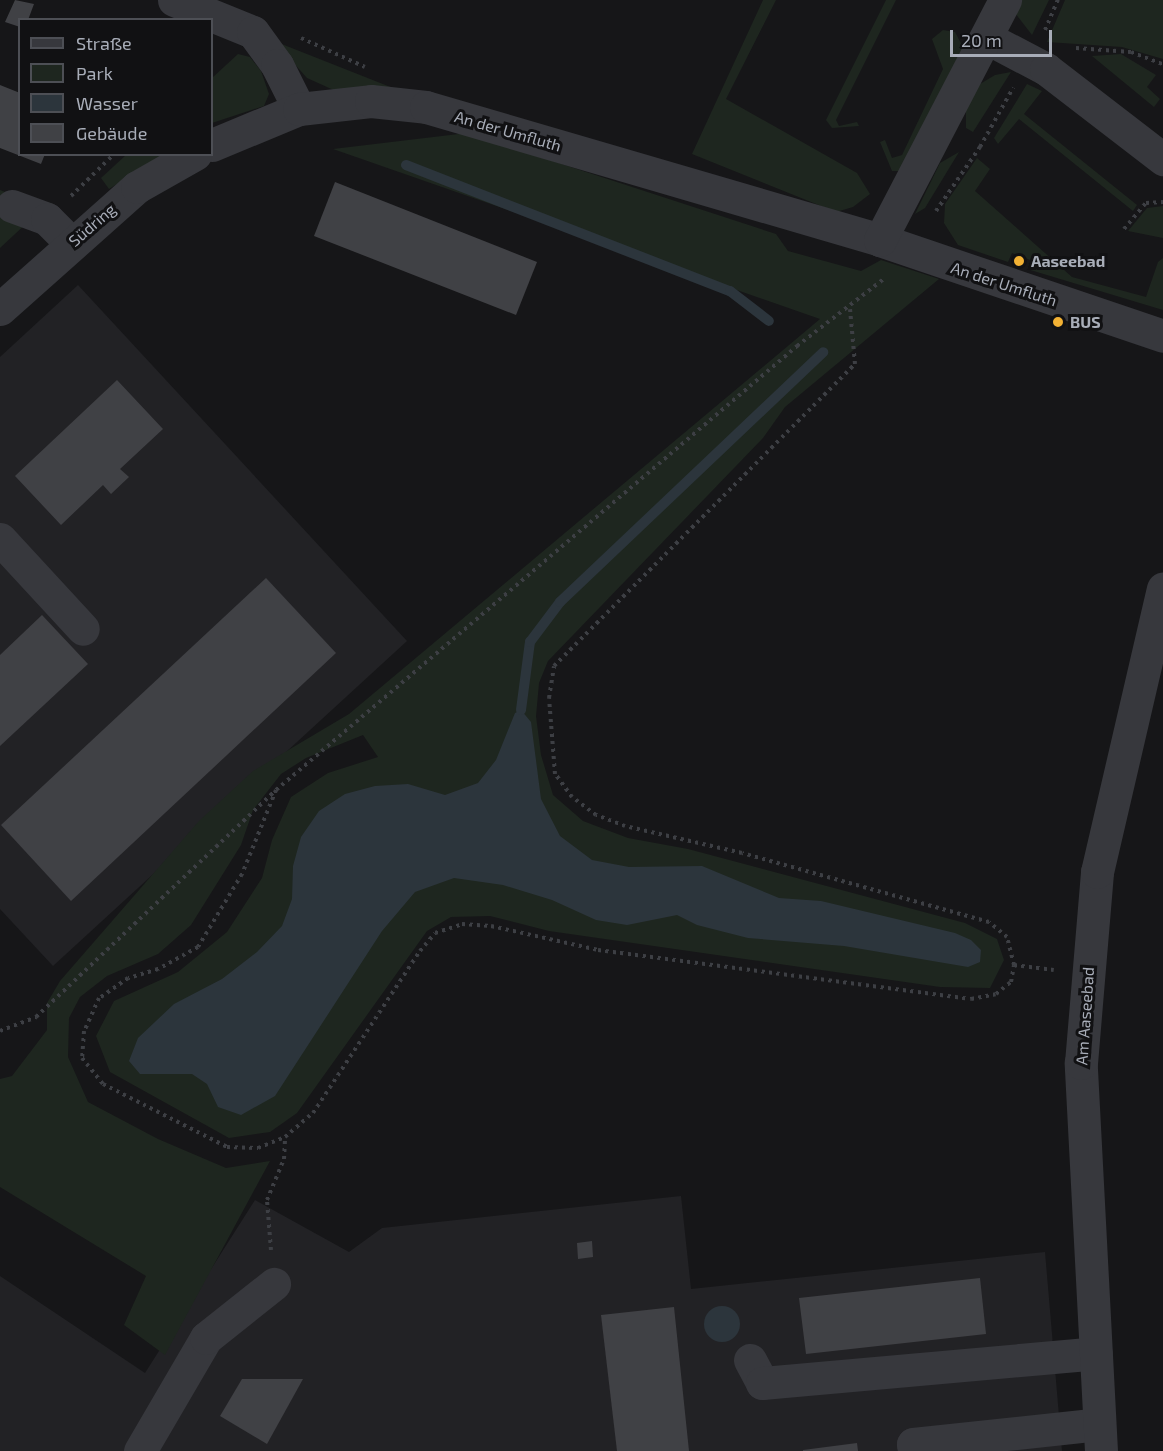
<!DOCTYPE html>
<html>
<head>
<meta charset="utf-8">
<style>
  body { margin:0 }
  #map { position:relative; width:1163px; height:1451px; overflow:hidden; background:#161618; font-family:"Exo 2",sans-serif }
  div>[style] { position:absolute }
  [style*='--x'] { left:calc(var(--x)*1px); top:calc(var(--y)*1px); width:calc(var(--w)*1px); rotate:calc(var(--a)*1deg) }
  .built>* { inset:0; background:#222225 }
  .green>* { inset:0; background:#1e261f }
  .water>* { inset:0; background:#2c353c }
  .round { border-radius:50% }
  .stream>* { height:10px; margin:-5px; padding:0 5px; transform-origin:5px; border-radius:5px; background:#2c353c }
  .building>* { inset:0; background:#404145 }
  .path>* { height:4px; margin-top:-2px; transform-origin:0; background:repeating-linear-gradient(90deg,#3d3f44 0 3px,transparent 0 7.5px) }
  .minor>* { height:33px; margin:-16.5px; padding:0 16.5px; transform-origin:16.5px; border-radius:16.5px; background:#37383d }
  .dots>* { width:16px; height:16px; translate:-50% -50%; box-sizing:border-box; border:3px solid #111113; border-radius:50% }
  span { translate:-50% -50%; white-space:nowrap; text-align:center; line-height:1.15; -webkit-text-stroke:6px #111113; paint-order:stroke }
  .street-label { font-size:16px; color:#a8adb8 }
  .poi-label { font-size:16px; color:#a8adb8; font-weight:700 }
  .left { translate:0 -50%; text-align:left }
  .legend { position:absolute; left:18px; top:18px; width:195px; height:138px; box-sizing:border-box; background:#111113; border:2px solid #4d4f55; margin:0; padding:8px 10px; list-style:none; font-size:18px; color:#a8adb8 }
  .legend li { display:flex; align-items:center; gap:12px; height:30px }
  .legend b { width:30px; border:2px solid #4d4f55 }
  .scale { position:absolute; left:950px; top:30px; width:102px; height:27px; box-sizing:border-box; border:3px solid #a8adb8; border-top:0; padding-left:8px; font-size:18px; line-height:21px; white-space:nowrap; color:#a8adb8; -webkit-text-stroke:4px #111113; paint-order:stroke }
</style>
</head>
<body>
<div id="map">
  <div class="built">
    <div style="clip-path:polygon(78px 285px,407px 641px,53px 966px,0 909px,0 357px)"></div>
    <div style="clip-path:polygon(681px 1196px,691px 1289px,1045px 1252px,1062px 1451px,0 1451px,0 1276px,145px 1373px,255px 1200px,349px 1252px,382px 1228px)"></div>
  </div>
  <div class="green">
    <div style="clip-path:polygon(763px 0,776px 0,726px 99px,857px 173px,870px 194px,853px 207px,836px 212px,692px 154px)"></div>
    <div style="clip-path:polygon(886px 0,896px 0,836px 120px,839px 126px,857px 122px,859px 126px,832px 128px,826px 120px)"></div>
    <div style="clip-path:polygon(1021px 0,1049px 0,1032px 35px,1015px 13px)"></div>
    <div style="clip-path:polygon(1065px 0,1163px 0,1163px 59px,1122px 47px,1047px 42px)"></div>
    <div style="clip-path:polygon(943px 30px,955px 32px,963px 47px,901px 171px,892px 171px,880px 142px,885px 140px,892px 158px,902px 155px,943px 69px,932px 39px)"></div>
    <div style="clip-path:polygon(274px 41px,398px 90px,338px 92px,307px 78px)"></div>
    <div style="clip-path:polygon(238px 54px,250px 57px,261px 71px,269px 94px,264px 106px,212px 123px,212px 78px)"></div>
    <div style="clip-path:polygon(1121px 54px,1156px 75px,1147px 87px,1160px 99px,1154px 107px,1092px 56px)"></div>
    <div style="clip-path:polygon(1011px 72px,973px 132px,966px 128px,966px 107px,980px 84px,995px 75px)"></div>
    <div style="clip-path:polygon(1027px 84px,1042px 91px,1024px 114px,1137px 205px,1133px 211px,1019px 119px,998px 144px,994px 138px)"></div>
    <div style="clip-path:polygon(467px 133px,776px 234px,788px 251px,861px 271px,881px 260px,939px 279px,785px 407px,763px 438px,548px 661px,539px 683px,536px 716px,541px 755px,553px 795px,583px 821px,628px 838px,688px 849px,965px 923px,997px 939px,1004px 960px,990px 988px,940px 987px,549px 931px,490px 916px,451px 917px,427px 931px,297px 1113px,270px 1132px,229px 1138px,110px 1072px,96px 1036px,114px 1001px,178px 972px,227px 932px,262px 878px,272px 840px,291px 797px,328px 773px,378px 757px,363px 735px,306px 758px,281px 774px,253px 810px,241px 845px,191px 925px,158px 954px,107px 976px,80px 997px,69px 1018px,68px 1057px,88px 1102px,158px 1139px,226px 1168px,270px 1161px,165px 1355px,124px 1325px,146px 1276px,0 1187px,0 1079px,12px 1076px,47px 1030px,47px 1003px,60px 981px,199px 821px,253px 771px,349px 714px,820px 319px,333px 149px)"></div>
    <div style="clip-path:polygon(959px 152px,925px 208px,915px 214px,940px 163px)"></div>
    <div style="clip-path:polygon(126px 155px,163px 155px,109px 189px,101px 178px)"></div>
    <div style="clip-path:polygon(977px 158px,990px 169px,975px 191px,1072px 277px,1146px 297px,1158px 262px,1163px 258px,1163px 310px,1027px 269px,1030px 260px,1012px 253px,1008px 262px,958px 245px,944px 223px,945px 204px)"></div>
    <div style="clip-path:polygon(0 190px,44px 207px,0 248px)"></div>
    <div style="clip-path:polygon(1163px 206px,1163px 238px,1128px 231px,1147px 208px)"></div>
  </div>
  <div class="water">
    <div style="clip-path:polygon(521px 710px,531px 722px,541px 799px,560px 836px,592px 860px,629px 867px,702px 866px,779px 898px,821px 901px,955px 933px,971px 940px,981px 950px,980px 962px,968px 967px,844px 946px,748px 938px,697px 925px,677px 915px,627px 925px,596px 920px,552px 900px,503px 885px,454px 878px,415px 892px,382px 931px,275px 1096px,241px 1115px,218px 1107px,207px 1084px,192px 1074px,140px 1074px,129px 1061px,138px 1038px,174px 1004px,222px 979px,257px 952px,282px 926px,292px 899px,293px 866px,301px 837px,319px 811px,345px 794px,375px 786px,408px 784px,445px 795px,478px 783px,496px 760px,515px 713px)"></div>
    <div class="round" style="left:704px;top:1306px;width:36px;height:36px"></div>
  </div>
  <div class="stream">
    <div style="--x:406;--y:165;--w:348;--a:21.3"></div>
    <div style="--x:730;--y:291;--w:49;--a:37.6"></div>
    <div style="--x:521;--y:710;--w:69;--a:-82.5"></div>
    <div style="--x:530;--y:642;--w:50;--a:-53.1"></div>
    <div style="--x:560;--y:602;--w:363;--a:-43.5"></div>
  </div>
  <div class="building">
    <div style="clip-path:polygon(15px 0,34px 4px,28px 20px,20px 20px,20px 27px,5px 22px)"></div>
    <div style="clip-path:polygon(0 85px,20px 93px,20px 154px,45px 154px,41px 164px,0 148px)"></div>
    <div style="clip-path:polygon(335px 182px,537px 262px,516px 315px,314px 236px)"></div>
    <div style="clip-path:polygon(117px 380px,163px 429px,120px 469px,129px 477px,111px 494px,103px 485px,61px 525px,15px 476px)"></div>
    <div style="clip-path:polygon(266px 578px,336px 653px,71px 901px,1px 825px)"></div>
    <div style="clip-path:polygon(42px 615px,88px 664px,0 746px,0 655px)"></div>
    <div style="clip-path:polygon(592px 1241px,593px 1257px,578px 1259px,577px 1243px)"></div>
    <div style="clip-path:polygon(980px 1278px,986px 1334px,806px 1354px,799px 1298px)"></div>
    <div style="clip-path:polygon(674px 1307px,689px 1451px,617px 1451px,601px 1315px)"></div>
    <div style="clip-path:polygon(242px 1379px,303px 1379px,267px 1444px,220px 1416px)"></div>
    <div style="clip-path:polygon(857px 1443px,858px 1451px,803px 1451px,803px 1450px)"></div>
  </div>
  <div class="path">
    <div style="--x:1045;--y:30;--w:33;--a:-67"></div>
    <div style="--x:301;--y:38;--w:70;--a:24.4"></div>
    <div style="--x:1076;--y:48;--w:55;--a:4.2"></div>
    <div style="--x:1131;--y:52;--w:34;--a:21"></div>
    <div style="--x:71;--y:196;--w:60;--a:-44.3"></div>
    <div style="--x:936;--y:211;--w:78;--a:-55.5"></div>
    <div style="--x:980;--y:147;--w:68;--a:-60.8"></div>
    <div style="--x:1124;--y:229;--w:34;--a:-50"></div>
    <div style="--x:1146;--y:203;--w:17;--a:-3"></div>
    <div style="--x:276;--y:790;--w:91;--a:112"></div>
    <div style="--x:242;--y:874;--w:85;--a:121.1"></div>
    <div style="--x:198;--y:947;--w:46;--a:151.2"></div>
    <div style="--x:158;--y:969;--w:31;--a:163"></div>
    <div style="--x:128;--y:978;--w:35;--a:145"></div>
    <div style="--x:99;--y:998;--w:36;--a:114"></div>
    <div style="--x:84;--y:1031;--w:27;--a:94"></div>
    <div style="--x:82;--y:1058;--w:33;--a:51"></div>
    <div style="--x:103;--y:1084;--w:139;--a:26.9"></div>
    <div style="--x:227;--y:1147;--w:31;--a:2"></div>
    <div style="--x:258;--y:1148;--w:29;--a:-22"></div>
    <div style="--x:285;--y:1137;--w:37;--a:-41"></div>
    <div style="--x:313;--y:1113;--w:194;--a:-56.6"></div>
    <div style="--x:420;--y:951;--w:23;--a:-50"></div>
    <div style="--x:435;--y:933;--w:28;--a:-18"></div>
    <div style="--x:462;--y:924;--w:29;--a:4"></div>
    <div style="--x:491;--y:926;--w:110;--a:12.6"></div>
    <div style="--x:598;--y:950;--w:376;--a:7.5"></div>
    <div style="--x:971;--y:999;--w:25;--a:-11"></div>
    <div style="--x:996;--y:994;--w:19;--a:-39"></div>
    <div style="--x:1011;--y:982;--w:17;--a:-80"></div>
    <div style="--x:1014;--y:965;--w:29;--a:-104"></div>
    <div style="--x:1007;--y:937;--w:23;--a:-140"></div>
    <div style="--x:989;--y:922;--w:256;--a:-164.4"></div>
    <div style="--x:742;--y:853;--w:120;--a:-167"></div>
    <div style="--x:625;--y:826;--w:31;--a:-159"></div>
    <div style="--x:596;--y:815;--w:30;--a:-143"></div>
    <div style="--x:572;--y:797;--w:29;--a:-126"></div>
    <div style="--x:555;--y:774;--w:76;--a:-94.5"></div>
    <div style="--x:549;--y:698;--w:32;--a:-81"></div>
    <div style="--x:554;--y:666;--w:426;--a:-45.1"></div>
    <div style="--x:855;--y:364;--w:55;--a:-95.2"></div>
    <div style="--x:1014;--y:965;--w:40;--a:7.1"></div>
    <div style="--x:0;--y:1031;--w:39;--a:-21"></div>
    <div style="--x:36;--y:1017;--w:330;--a:-43.4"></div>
    <div style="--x:276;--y:790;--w:685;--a:-40.44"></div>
    <div style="--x:797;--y:346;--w:111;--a:-37.7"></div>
    <div style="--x:271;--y:1250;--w:50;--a:-94.6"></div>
    <div style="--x:267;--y:1200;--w:44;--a:-67.5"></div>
    <div style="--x:284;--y:1159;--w:22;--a:-87"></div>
  </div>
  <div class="minor">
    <div style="--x:174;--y:0;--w:85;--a:22.1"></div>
    <div style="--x:253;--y:32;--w:41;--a:54"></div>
    <div style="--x:277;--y:65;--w:49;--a:63.4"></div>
    <div style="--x:987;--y:38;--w:67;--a:27.7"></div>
    <div style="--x:1046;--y:69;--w:148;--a:37.6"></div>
    <div style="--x:212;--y:145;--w:94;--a:-22.5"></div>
    <div style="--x:299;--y:109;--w:72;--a:-6.3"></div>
    <div style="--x:371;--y:101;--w:55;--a:6.2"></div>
    <div style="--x:426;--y:107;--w:473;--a:16.3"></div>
    <div style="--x:880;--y:240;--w:299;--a:18.7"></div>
    <div style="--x:12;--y:206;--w:37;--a:20"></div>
    <div style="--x:47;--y:219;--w:34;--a:45"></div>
    <div style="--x:880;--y:240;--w:271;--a:-62.5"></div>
    <div style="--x:0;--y:309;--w:183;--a:-41.7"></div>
    <div style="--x:137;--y:187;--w:67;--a:-29.6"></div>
    <div style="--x:0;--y:539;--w:122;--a:47.3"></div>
    <div style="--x:750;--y:1360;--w:26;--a:62"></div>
    <div style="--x:762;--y:1383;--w:335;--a:-5.1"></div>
    <div style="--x:140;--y:1451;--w:131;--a:-59.7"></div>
    <div style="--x:206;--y:1338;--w:87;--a:-38.5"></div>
    <div style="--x:914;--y:1451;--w:7;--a:-98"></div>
    <div style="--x:913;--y:1444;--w:187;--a:-6.1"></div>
    <div style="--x:1101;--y:1451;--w:389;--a:-93"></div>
    <div style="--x:1081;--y:1063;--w:192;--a:-85.2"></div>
    <div style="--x:1097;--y:872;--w:291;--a:-76.9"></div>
  </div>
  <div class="dots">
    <div style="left:1019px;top:261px;background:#f2b134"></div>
    <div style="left:1058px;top:322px;background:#f2b134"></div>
  </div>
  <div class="street-label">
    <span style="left:508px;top:131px;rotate:16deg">An der Umfluth</span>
    <span style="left:92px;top:225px;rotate:-41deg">Südring</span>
    <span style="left:1004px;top:284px;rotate:18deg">An der Umfluth</span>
    <span style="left:1085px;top:1016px;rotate:-86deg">Am Aaseebad</span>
  </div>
  <div class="poi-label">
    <span class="left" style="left:1031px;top:261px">Aaseebad</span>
    <span class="left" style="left:1070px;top:322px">BUS</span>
  </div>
  <ul class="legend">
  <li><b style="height:8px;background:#37383d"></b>Straße</li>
  <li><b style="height:16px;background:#1e261f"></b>Park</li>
  <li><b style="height:16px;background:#2c353c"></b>Wasser</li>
  <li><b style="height:16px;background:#404145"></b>Gebäude</li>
  </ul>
  <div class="scale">20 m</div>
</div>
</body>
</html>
